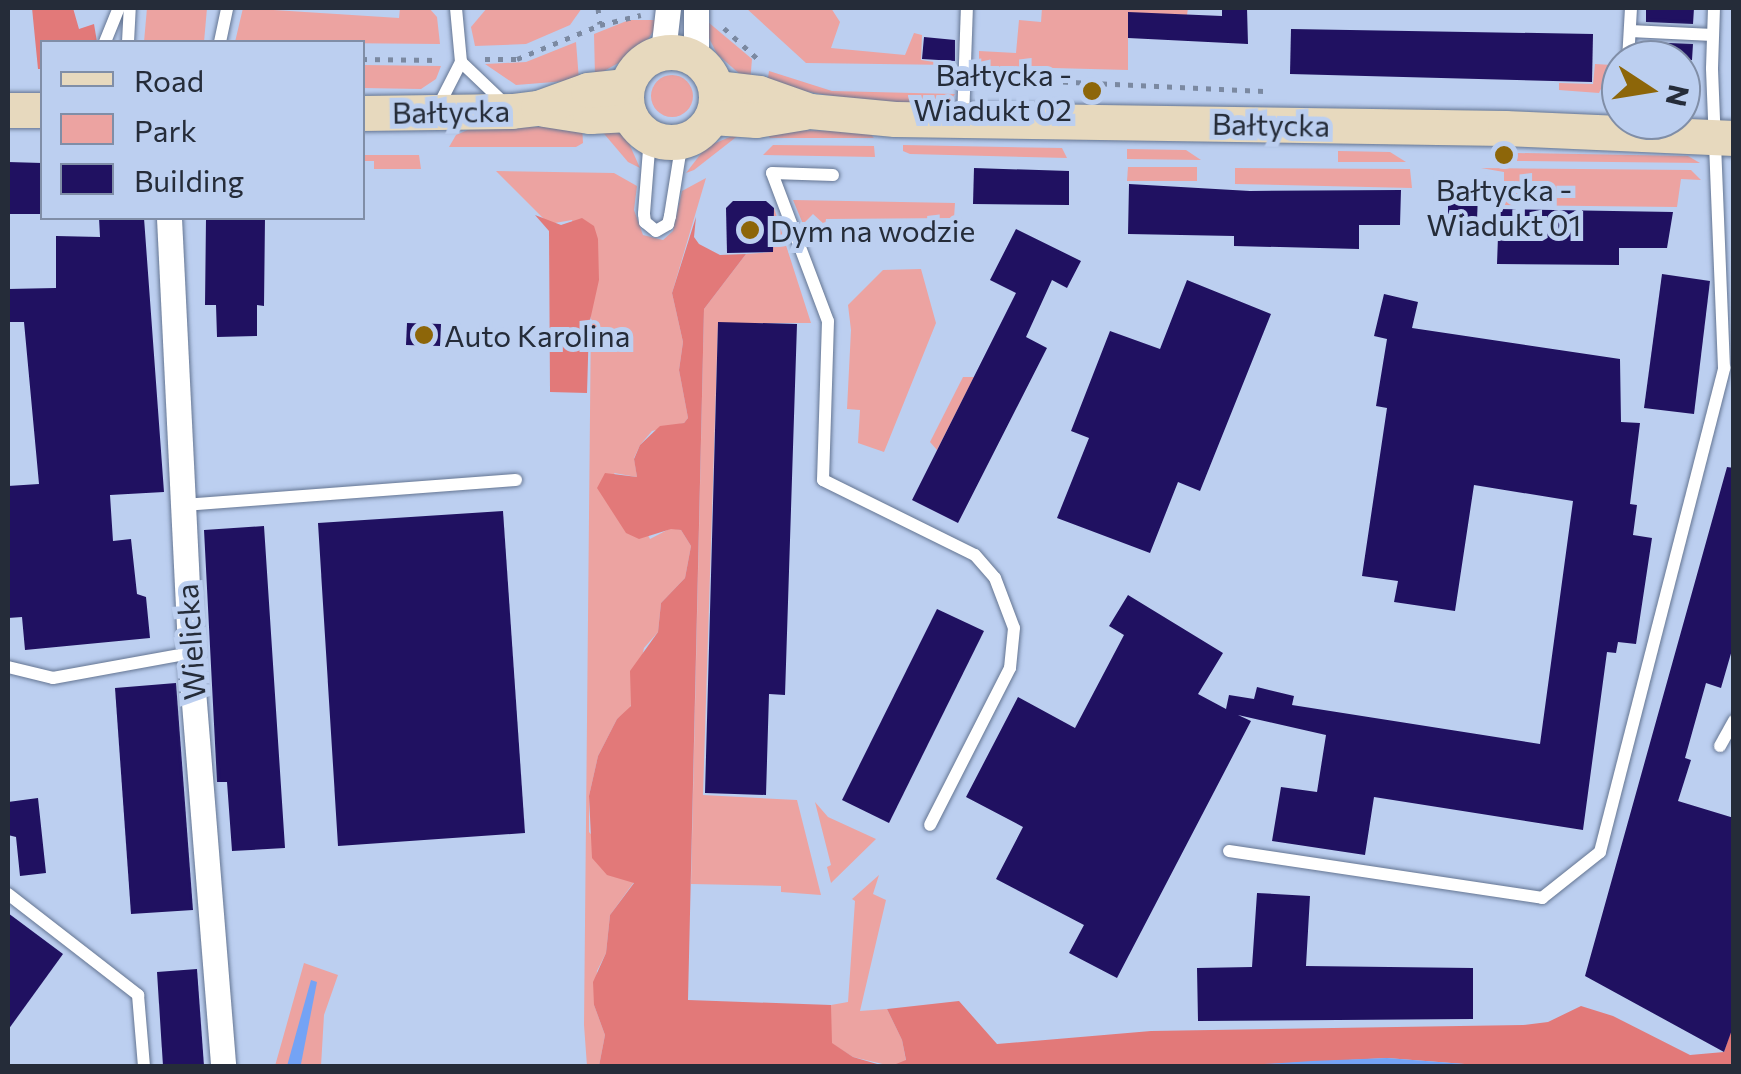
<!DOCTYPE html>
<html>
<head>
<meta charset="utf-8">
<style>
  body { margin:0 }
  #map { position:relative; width:1741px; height:1074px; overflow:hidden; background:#bccff0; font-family:Commissioner,sans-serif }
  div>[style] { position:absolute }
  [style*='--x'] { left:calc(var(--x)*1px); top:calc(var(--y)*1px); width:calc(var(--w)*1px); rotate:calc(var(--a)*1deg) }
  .green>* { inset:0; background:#eca3a1 }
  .round { border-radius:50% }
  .forest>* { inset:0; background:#e27979 }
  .water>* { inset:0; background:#74a3f5 }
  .building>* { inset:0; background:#201161 }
  .path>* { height:5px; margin-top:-2.5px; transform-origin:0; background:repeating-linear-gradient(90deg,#7b89a1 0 5px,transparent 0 13px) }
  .roads { filter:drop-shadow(0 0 2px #647592) drop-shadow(0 0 2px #647592) }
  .service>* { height:12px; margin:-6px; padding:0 6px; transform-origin:6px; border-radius:6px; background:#fff }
  .minor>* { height:25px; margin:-12.5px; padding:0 12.5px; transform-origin:12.5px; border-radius:12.5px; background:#fff }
  .secondary>* { height:35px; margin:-17.5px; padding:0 17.5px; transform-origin:17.5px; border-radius:17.5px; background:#e7d9be }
  .secondary>.ring { margin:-17.5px; padding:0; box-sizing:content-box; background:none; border:35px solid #e7d9be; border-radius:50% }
  .dots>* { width:28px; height:28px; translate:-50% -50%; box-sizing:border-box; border:5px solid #bccff0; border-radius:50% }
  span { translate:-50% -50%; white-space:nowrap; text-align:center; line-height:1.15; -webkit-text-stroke:10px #bccff0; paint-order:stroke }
  .poi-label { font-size:30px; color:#252c39 }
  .right { translate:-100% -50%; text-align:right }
  .left { translate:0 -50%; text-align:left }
  .street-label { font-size:30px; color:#252c39 }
  .frame { position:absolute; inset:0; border:10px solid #252c39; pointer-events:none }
  .legend { position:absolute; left:40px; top:40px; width:325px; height:180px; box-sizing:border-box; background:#bccff0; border:2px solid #808ea7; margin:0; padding:12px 18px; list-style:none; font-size:30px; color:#252c39 }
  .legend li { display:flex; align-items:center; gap:20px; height:50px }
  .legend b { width:50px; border:2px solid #808ea7 }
  .north { position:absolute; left:1601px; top:40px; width:100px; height:100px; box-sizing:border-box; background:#bccff0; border:2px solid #808ea7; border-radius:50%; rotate:102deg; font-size:28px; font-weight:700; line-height:40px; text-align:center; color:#252c39 }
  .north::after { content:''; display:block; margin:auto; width:35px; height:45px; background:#8d6609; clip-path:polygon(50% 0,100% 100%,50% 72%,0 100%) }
</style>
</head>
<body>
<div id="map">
  <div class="green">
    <div style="clip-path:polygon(147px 8px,207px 8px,204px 42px,144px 42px)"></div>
    <div style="clip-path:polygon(243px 8px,399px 18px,400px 8px,429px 8px,437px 17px,440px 44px,235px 42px)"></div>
    <div style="clip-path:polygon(487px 8px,582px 8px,570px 25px,526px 44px,475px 46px,471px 27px)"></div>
    <div style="clip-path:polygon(746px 8px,831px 8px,840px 22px,831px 48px,905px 55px,914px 33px,922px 35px,921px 60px,954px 65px,806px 63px)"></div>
    <div style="clip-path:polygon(1042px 8px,1188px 8px,1187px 15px,1128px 13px,1128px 70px,979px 66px,979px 51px,1016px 53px,1019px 20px,1041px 22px)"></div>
    <div style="clip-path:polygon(629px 20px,661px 20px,640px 51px,595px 76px,594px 34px)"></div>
    <div style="clip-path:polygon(708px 22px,752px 59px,750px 83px,717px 54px,705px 30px)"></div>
    <div style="clip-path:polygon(576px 42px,579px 80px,516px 85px,485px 64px,526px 62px)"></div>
    <div style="clip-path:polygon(1595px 64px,1612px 65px,1599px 93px,1559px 90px,1559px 83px,1593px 84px)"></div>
    <div style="clip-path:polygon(363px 65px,441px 66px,436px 79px,421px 89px,363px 88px)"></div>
    <div style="clip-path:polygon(769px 71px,832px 91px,955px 94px,948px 104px,863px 101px,767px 85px)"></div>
    <div class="round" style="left:651px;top:75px;width:42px;height:42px"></div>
    <div style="clip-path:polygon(582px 125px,583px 143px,576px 147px,449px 147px,456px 135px,470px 129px)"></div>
    <div style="clip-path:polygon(600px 129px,619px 132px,627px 139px,640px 168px,628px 162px)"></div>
    <div style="clip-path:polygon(764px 130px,868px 131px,874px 138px,770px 138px)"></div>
    <div style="clip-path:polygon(744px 131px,694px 170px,686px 173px,706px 147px)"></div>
    <div style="clip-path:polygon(773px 145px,874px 146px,875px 157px,763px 155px)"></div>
    <div style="clip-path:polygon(903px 145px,1062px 148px,1067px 158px,910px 154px,903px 151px)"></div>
    <div style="clip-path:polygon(1127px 149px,1186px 150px,1201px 160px,1127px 159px)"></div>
    <div style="clip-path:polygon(1338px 151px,1390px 152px,1406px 162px,1338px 162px)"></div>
    <div style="clip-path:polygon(1517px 153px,1688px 156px,1700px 163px,1517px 161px)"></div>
    <div style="clip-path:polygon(363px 155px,419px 155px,421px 169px,374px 169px,374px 161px,363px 161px)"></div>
    <div style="clip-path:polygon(1128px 167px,1197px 167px,1197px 181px,1127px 181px)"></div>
    <div style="clip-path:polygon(1235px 168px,1410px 169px,1412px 188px,1235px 184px)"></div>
    <div style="clip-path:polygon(1481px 168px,1691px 170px,1701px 180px,1681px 179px,1677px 207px,1504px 205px,1504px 172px)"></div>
    <div style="clip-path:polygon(496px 171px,614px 173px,637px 186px,634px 210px,643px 235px,663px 240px,673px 231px,682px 191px,706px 178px,672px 293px,683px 342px,679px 370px,688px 418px,684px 423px,652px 431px,640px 445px,634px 458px,637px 477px,614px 473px,650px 539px,671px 528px,681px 530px,691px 546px,685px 578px,661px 603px,658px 632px,644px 648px,630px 709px,617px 719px,598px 756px,589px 796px,589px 832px,634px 882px,610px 915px,606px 953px,597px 971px,594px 1005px,605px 1035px,599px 1066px,587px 1066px,584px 1025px,591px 312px,572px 220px,549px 224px)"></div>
    <div style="clip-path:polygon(793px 200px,955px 203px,954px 218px,826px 219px,825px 225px,813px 214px,803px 224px)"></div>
    <div style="clip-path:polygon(774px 208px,811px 323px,718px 323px,703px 795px,797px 800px,821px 895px,781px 892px,781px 886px,691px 884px,704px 309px,746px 254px,773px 252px)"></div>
    <div style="clip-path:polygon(921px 269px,936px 323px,884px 452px,858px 443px,860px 410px,847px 409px,851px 330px,848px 305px,883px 270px)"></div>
    <div style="clip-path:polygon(963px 377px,974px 377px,937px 450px,930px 442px)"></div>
    <div style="clip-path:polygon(815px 802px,828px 817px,876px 839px,831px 883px,827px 867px,831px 865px)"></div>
    <div style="clip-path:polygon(879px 875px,873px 894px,886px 900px,860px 1011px,887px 1009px,902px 1040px,906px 1061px,891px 1066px,853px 1057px,831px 1043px,831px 1005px,848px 1002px,855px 901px,852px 899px)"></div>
    <div style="clip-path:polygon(304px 963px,338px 975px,324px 1015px,321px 1066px,275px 1066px)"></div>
  </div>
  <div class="forest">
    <div style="clip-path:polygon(32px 8px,73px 8px,79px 29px,94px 24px,97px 42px,42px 42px,42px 69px,38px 69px)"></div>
    <div style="clip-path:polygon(535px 215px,561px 225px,582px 218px,594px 226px,598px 239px,599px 280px,589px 325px,587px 393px,550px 392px,549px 231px)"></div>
    <div style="clip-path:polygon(696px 217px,694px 237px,699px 244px,720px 255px,746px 254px,704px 309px,688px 1000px,831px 1005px,832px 1043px,853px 1057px,884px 1066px,599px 1066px,605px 1035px,594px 1005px,593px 982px,606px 953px,610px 915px,634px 883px,607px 875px,592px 858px,589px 796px,598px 756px,617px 719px,631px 706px,630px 671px,658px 632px,661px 603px,685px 578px,691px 546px,681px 530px,671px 529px,639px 539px,626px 533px,597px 488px,605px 473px,637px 477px,634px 459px,640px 445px,660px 426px,684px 423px,688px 418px,679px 370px,683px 342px,672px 293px)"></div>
    <div style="clip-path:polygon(959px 1001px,997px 1044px,1151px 1031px,1523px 1025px,1548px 1022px,1581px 1006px,1613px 1016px,1690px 1055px,1724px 1052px,1733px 1024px,1733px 1066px,1490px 1066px,1387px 1058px,1233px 1066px,891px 1066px,906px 1060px,902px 1040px,887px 1009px)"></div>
  </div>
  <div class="water">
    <div style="clip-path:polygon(311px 980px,317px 982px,301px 1064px,287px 1066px)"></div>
    <div style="clip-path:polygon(1387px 1058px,1490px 1066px,1233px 1066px,1312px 1061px)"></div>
  </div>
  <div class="building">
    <div style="clip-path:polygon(1222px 8px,1247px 8px,1248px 44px,1128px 38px,1128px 12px,1222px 16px)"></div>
    <div style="clip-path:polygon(1646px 8px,1694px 8px,1693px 24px,1646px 22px)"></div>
    <div style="clip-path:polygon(1291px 29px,1593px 34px,1592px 82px,1290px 74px)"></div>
    <div style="clip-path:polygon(924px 37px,955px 40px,955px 61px,922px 59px)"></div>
    <div style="clip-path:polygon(1646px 42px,1693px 44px,1692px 60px,1645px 60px)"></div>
    <div style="clip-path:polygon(8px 162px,42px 163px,42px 214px,8px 214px)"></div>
    <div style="clip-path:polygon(974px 168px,1069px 171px,1069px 205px,973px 204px)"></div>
    <div style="clip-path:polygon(1129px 184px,1250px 191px,1401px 190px,1400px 225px,1359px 225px,1359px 249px,1234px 246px,1234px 236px,1128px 234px)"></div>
    <div style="clip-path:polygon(1448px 192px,1478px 192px,1477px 221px,1448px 221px)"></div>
    <div style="clip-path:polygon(733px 201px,766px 201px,774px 208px,773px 252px,727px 253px,726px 208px)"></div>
    <div style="clip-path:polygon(1499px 209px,1673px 212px,1667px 248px,1619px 248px,1619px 265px,1497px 264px)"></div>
    <div style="clip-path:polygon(99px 218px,144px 218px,164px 492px,110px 495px,113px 541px,131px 539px,137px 594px,146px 597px,150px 638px,25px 650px,22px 617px,8px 618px,8px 486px,39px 484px,24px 322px,8px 322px,8px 289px,56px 288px,56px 236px,100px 237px)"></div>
    <div style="clip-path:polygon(206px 218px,265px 218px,264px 306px,257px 305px,257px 336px,217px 337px,216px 305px,205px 305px)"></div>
    <div style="clip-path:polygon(1016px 229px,1081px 261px,1067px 288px,1052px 280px,1026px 337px,1047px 348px,958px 523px,912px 500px,1016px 293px,990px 280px)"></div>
    <div style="clip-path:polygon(1662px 274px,1710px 281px,1694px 414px,1644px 408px)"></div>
    <div style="clip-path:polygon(1187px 280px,1271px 314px,1200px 491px,1178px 482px,1150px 553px,1057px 518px,1089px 438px,1071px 431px,1110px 331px,1160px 349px)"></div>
    <div style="clip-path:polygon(1384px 294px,1418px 302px,1412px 328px,1620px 359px,1621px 422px,1640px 423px,1630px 504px,1637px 505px,1633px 535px,1652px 538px,1636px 644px,1618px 642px,1616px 653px,1607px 652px,1583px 830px,1374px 797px,1365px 855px,1272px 841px,1281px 787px,1317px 792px,1326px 735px,1238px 715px,1251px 721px,1117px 978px,1069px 953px,1084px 925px,996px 879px,1023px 827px,966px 797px,1018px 697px,1075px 728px,1124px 635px,1109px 626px,1128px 595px,1223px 653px,1198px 694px,1226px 709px,1229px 695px,1254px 699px,1257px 687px,1294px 696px,1292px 705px,1540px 744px,1573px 501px,1474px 485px,1455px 611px,1394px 602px,1398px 581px,1362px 576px,1387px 408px,1376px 406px,1387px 339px,1374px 336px)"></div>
    <div style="clip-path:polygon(718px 322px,797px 324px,785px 695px,769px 694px,766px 795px,705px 793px)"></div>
    <div style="clip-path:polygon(407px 323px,441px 324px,440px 346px,406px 345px)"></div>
    <div style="clip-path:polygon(1727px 467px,1734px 468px,1734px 643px,1721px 688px,1706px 683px,1685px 758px,1691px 760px,1678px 801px,1734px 818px,1734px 1024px,1724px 1052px,1585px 976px)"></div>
    <div style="clip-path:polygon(503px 511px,525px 833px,338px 846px,318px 523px)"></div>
    <div style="clip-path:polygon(264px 526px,285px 848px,232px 851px,227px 782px,217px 782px,204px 530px)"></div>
    <div style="clip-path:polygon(937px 609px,984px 631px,889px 823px,842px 800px)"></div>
    <div style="clip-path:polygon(176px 683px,193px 910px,131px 914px,115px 688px)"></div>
    <div style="clip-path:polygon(38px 798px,46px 873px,20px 876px,16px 837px,8px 835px,8px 802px)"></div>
    <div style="clip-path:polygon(1257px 893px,1310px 896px,1306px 966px,1473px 968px,1473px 1019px,1198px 1021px,1197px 968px,1252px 967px)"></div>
    <div style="clip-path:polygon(8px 913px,63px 954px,8px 1030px)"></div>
    <div style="clip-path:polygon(197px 969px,204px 1066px,163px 1066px,157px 972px)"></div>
  </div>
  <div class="path">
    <div style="--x:598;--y:8;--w:16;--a:83"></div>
    <div style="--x:724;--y:28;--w:49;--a:42.5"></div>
    <div style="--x:362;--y:59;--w:77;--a:0.7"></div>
    <div style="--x:485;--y:59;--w:32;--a:0"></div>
    <div style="--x:517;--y:59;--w:90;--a:-22.3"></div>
    <div style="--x:600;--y:25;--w:42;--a:-13.7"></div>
    <div style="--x:1031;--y:87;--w:20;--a:-18"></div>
    <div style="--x:1050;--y:81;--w:214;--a:2.7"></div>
  </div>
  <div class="roads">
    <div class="service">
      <div style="--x:1630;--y:31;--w:83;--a:2.8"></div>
      <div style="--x:105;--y:42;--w:37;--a:-68"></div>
      <div style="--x:128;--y:42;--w:34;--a:-87"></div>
      <div style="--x:220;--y:42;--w:35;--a:-78"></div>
      <div style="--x:1628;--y:60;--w:52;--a:-86.7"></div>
      <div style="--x:461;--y:62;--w:58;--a:43.6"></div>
      <div style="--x:438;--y:107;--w:51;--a:-62.9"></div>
      <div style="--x:461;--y:62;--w:54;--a:-95.3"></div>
      <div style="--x:963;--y:120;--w:112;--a:-88"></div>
      <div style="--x:650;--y:137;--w:77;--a:94.5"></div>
      <div style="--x:644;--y:214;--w:8;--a:83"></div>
      <div style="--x:645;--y:222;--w:14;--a:39"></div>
      <div style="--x:656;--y:231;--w:14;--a:-30"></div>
      <div style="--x:668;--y:224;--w:8;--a:-76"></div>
      <div style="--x:670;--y:216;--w:76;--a:-80.9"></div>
      <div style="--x:833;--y:175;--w:61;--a:-178.1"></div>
      <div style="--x:772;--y:173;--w:158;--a:69.3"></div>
      <div style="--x:828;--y:321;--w:159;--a:91.8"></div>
      <div style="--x:823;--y:480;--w:169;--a:26.3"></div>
      <div style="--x:975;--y:555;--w:30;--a:49"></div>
      <div style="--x:995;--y:578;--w:53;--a:69.2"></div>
      <div style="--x:1014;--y:628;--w:40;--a:95.7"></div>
      <div style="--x:1010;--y:668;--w:176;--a:117"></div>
      <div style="--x:183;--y:505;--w:334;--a:-4.3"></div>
      <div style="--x:8;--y:667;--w:46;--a:13.7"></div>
      <div style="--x:53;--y:678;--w:139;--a:-10.3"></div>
      <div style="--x:1720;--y:746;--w:29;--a:-61"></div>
      <div style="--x:1229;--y:851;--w:317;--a:8.5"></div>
      <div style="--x:1542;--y:898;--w:74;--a:-38.4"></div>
      <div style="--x:1600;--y:852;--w:500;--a:-75.6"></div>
      <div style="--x:1724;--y:368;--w:300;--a:-92.3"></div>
      <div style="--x:1712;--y:68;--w:60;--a:-88.1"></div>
      <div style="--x:8;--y:894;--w:165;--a:37.8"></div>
      <div style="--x:138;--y:995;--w:71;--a:85.2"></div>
    </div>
    <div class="minor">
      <div style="--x:696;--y:8;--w:50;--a:90"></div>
      <div style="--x:663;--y:52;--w:44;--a:-83.5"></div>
      <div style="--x:169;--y:218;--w:436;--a:87.2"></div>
      <div style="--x:190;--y:653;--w:414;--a:85.4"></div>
    </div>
    <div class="secondary">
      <div class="ring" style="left:626px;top:52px;width:55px;height:55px"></div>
      <div style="--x:716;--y:88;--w:43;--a:6.6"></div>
      <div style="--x:759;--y:93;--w:54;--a:19.4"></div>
      <div style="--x:810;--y:111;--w:85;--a:5.4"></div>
      <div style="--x:895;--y:119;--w:610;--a:0.85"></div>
      <div style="--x:1505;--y:128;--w:229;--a:2.5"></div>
      <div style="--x:544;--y:109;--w:47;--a:8.7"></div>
      <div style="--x:590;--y:116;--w:39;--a:-3"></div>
      <div style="--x:8;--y:110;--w:34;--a:0"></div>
      <div style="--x:362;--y:113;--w:150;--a:-0.8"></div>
      <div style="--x:512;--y:111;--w:26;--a:-7"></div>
      <div style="--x:538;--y:108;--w:53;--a:-19.8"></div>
      <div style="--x:588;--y:90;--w:38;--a:-6"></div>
      <div style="--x:712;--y:117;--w:44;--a:3.9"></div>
      <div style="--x:756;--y:120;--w:49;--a:-9.5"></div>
    </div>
  </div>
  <div class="dots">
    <div style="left:1092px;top:91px;background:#8d6609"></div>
    <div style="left:1504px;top:155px;background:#8d6609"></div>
    <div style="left:750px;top:230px;background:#8d6609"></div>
    <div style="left:424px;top:335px;background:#8d6609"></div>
  </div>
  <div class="poi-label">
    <span class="right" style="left:1072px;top:91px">Bałtycka -<br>Wiadukt 02</span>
    <span style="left:1504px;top:206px">Bałtycka -<br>Wiadukt 01</span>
    <span class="left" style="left:770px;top:230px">Dym na wodzie</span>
    <span class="left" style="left:444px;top:335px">Auto Karolina</span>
  </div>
  <div class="street-label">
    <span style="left:451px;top:111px;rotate:-1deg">Bałtycka</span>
    <span style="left:1271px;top:124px;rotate:1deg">Bałtycka</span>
    <span style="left:190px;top:642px;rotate:-94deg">Wielicka</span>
  </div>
  <div class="frame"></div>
  <ul class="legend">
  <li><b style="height:12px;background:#e7d9be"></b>Road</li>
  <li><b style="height:28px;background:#eca3a1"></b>Park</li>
  <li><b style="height:28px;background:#201161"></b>Building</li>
  </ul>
  <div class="north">N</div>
</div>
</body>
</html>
